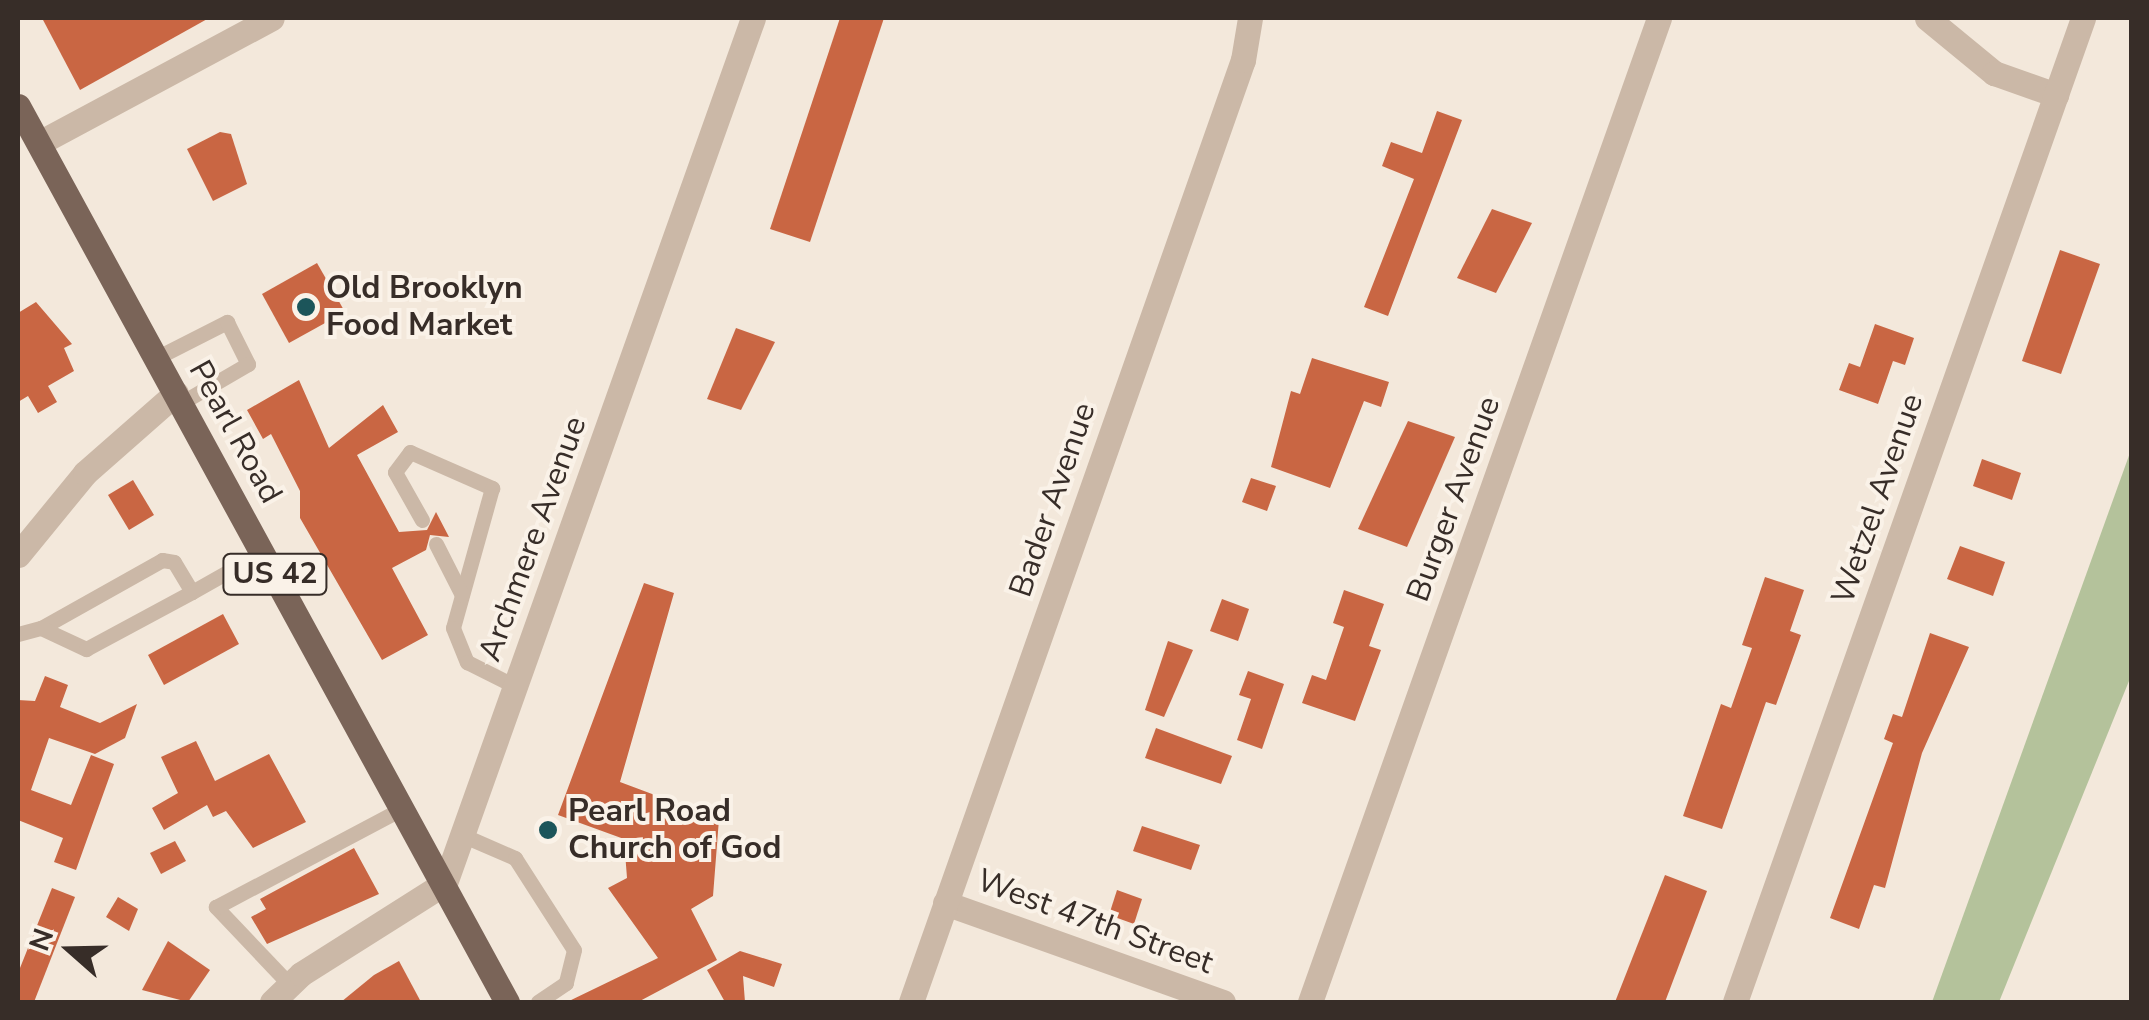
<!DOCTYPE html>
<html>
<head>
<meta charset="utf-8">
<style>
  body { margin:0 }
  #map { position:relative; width:2149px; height:1020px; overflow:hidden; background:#f3e8db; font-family:"Nunito Sans",sans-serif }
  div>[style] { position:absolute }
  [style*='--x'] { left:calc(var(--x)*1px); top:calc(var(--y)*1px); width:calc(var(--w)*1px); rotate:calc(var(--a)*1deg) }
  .green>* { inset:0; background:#b4c29b }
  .building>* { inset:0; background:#c96643 }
  .service>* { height:15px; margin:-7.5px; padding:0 7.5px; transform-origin:7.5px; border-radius:7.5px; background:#cbb8a7 }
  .minor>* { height:25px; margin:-12.5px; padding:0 12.5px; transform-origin:12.5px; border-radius:12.5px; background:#cbb8a7 }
  .primary>* { height:25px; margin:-12.5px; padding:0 12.5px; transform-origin:12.5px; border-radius:12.5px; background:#7a6458 }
  .dots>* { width:28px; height:28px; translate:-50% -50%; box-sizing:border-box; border:5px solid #faf2e8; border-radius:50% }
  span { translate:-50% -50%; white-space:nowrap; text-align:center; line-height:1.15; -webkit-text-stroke:8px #faf2e8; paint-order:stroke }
  .shield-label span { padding:2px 8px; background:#faf2e8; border:2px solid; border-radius:8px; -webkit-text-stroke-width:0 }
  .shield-label { font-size:30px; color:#372d28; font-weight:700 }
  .poi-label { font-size:32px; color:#372d28; font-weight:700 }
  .left { translate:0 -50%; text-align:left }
  .street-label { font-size:32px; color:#372d28 }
  .frame { position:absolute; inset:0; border:20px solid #372d28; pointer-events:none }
  .north { position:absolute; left:20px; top:900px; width:100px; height:100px; -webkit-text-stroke:8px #faf2e8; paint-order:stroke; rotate:290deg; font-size:28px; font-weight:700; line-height:40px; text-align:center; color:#372d28 }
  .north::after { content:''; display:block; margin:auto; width:35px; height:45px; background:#372d28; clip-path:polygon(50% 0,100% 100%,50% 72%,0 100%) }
</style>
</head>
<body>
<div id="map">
  <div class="green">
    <div style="clip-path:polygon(2131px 450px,2131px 676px,1999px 1002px,1932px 1002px)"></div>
  </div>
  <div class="building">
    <div style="clip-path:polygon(42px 18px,209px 18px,80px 90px)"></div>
    <div style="clip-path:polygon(840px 18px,884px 18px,810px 242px,770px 229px)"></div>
    <div style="clip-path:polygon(1437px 111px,1462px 120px,1388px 316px,1364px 307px,1414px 179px,1382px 166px,1391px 142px,1422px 153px)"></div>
    <div style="clip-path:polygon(220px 132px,231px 134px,247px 184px,213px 201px,187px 149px)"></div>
    <div style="clip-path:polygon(1492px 209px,1532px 223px,1496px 293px,1457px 278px)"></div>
    <div style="clip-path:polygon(2060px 250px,2100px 264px,2061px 374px,2022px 361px)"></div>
    <div style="clip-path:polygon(317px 263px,345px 312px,289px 343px,262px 294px)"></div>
    <div style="clip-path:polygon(36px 302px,72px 344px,64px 348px,74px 371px,48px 386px,57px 402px,38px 413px,28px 396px,18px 402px,18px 313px)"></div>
    <div style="clip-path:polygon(1875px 324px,1914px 338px,1905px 365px,1893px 361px,1878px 404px,1839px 390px,1849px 363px,1860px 367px)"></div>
    <div style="clip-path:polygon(736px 328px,775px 342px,741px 410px,707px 399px)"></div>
    <div style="clip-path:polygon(1312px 358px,1389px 382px,1381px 407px,1364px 401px,1330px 488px,1271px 467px,1291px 391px,1300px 394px)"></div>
    <div style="clip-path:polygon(299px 380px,329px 448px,383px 405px,398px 432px,357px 455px,399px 532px,427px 530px,436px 512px,449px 537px,430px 535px,426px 550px,392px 568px,428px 635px,382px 660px,300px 518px,300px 491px,271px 434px,263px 439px,247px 410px)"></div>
    <div style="clip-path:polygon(1408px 421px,1455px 437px,1407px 547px,1358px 529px)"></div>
    <div style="clip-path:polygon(1982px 459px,2021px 473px,2012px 500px,1973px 486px)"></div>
    <div style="clip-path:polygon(1251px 478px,1276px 486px,1267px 511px,1242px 502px)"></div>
    <div style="clip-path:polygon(133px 480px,154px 515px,129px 530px,108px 495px)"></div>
    <div style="clip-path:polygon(1960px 546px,2005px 562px,1993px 596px,1947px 579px)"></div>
    <div style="clip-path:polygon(1765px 577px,1804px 590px,1790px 631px,1801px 635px,1776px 705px,1766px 702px,1722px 829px,1683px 816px,1721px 704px,1731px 708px,1752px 648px,1742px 645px)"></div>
    <div style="clip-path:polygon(644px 583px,674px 593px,620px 782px,719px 819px,713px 896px,691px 909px,717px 960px,638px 1002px,567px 1002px,658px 958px,608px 888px,627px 878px,624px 839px,558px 815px)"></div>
    <div style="clip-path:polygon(1344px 590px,1384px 604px,1369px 646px,1381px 650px,1355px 721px,1302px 703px,1312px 675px,1326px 680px,1344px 627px,1333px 623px)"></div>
    <div style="clip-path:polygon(1222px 599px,1249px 609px,1238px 641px,1210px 631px)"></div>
    <div style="clip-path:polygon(223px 614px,239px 644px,164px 685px,148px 655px)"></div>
    <div style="clip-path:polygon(1930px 633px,1969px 647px,1922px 753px,1885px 888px,1874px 885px,1859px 929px,1830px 918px,1893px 743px,1884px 739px,1893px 714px,1902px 717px)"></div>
    <div style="clip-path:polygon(1168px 641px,1193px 650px,1164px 717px,1145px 710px)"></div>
    <div style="clip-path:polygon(1248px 671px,1284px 684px,1262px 749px,1237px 740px,1251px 699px,1239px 695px)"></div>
    <div style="clip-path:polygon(45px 676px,68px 685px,60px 707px,100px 723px,137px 704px,125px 738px,95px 754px,49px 738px,31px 790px,71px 805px,91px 755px,114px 764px,76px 870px,54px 862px,63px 838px,18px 820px,18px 700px,35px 701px)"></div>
    <div style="clip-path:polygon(1156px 728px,1232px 756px,1221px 784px,1145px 758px)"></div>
    <div style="clip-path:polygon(196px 741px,215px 781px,269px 754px,306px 822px,253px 848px,226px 811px,213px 817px,207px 805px,164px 830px,152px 808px,178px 793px,161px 757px)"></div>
    <div style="clip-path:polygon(1142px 826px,1200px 845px,1191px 870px,1133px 851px)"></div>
    <div style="clip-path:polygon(175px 841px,186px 861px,161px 874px,150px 853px)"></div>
    <div style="clip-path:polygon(354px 848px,379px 894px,267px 944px,251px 917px,266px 909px,260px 899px)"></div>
    <div style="clip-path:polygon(1665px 875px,1707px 891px,1665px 1002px,1615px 1002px)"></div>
    <div style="clip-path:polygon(52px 888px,75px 897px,34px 1002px,18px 1002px,18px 973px)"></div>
    <div style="clip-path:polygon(1117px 890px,1142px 899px,1134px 924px,1109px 915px)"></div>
    <div style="clip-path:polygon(118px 897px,138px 909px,129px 931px,106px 917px)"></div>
    <div style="clip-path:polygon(168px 941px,210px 970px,188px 1002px,142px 990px)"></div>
    <div style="clip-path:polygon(740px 951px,782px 964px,774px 987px,743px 976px,745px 1002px,725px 1002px,707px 970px)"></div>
    <div style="clip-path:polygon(399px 961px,421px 1002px,341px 1002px,374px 975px)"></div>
  </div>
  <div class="service">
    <div style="--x:156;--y:358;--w:80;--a:-26.9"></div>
    <div style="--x:227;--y:322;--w:47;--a:63.4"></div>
    <div style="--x:248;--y:364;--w:78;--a:149.8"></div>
    <div style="--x:422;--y:520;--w:55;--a:-119.4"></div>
    <div style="--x:395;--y:472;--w:25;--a:-53"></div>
    <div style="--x:410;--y:452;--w:90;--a:23.7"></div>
    <div style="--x:492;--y:488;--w:145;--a:105.6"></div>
    <div style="--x:453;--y:628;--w:37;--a:68"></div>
    <div style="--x:467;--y:662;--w:54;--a:26.6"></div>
    <div style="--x:436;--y:544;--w:57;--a:63"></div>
    <div style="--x:41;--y:628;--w:139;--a:-29.3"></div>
    <div style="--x:162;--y:560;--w:12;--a:9"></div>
    <div style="--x:174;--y:562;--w:35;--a:59"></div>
    <div style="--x:192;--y:592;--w:81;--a:-29.4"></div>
    <div style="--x:18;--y:634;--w:24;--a:-15"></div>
    <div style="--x:41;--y:628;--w:50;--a:25"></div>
    <div style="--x:86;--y:649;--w:120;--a:-28.3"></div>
    <div style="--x:462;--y:835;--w:58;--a:23.5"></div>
    <div style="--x:515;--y:858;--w:109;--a:57.3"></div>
    <div style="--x:574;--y:950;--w:34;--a:104"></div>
    <div style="--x:566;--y:983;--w:34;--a:146"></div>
    <div style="--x:290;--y:985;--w:108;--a:-133.5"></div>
    <div style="--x:216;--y:907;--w:212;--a:-27.9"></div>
  </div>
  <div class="minor">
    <div style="--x:1927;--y:18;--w:87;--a:39.4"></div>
    <div style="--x:1994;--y:73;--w:66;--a:19.5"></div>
    <div style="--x:39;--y:143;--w:264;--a:-28.2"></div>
    <div style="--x:18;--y:555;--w:106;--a:-50.7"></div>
    <div style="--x:85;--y:473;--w:121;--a:-41.3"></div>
    <div style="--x:945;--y:903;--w:295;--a:19.6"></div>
    <div style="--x:272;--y:1002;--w:40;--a:-44"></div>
    <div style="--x:301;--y:974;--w:170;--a:-32.3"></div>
    <div style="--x:445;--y:883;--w:918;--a:-70.4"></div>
    <div style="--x:911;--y:1002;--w:999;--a:-70.59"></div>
    <div style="--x:1243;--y:60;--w:43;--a:-80.5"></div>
    <div style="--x:1310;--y:1002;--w:1044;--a:-70.47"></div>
    <div style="--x:1735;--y:1002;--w:1044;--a:-70.52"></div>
  </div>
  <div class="primary">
    <div style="--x:18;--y:106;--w:1021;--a:61.38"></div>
  </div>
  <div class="dots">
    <div style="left:306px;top:307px;background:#1c555a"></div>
    <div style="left:548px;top:830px;background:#1c555a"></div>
  </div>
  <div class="shield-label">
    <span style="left:275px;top:574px">US 42</span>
  </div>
  <div class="poi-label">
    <span class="left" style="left:326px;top:307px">Old Brooklyn<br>Food Market</span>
    <span class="left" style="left:568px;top:830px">Pearl Road<br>Church of God</span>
  </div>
  <div class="street-label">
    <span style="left:235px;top:432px;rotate:61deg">Pearl Road</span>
    <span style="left:1454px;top:499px;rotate:-70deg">Burger Avenue</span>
    <span style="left:1878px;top:499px;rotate:-71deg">Wetzel Avenue</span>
    <span style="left:1053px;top:500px;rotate:-71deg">Bader Avenue</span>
    <span style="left:533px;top:539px;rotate:-70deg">Archmere Avenue</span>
    <span style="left:1095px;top:922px;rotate:20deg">West 47th Street</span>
  </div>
  <div class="frame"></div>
  <div class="north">N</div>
</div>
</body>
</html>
